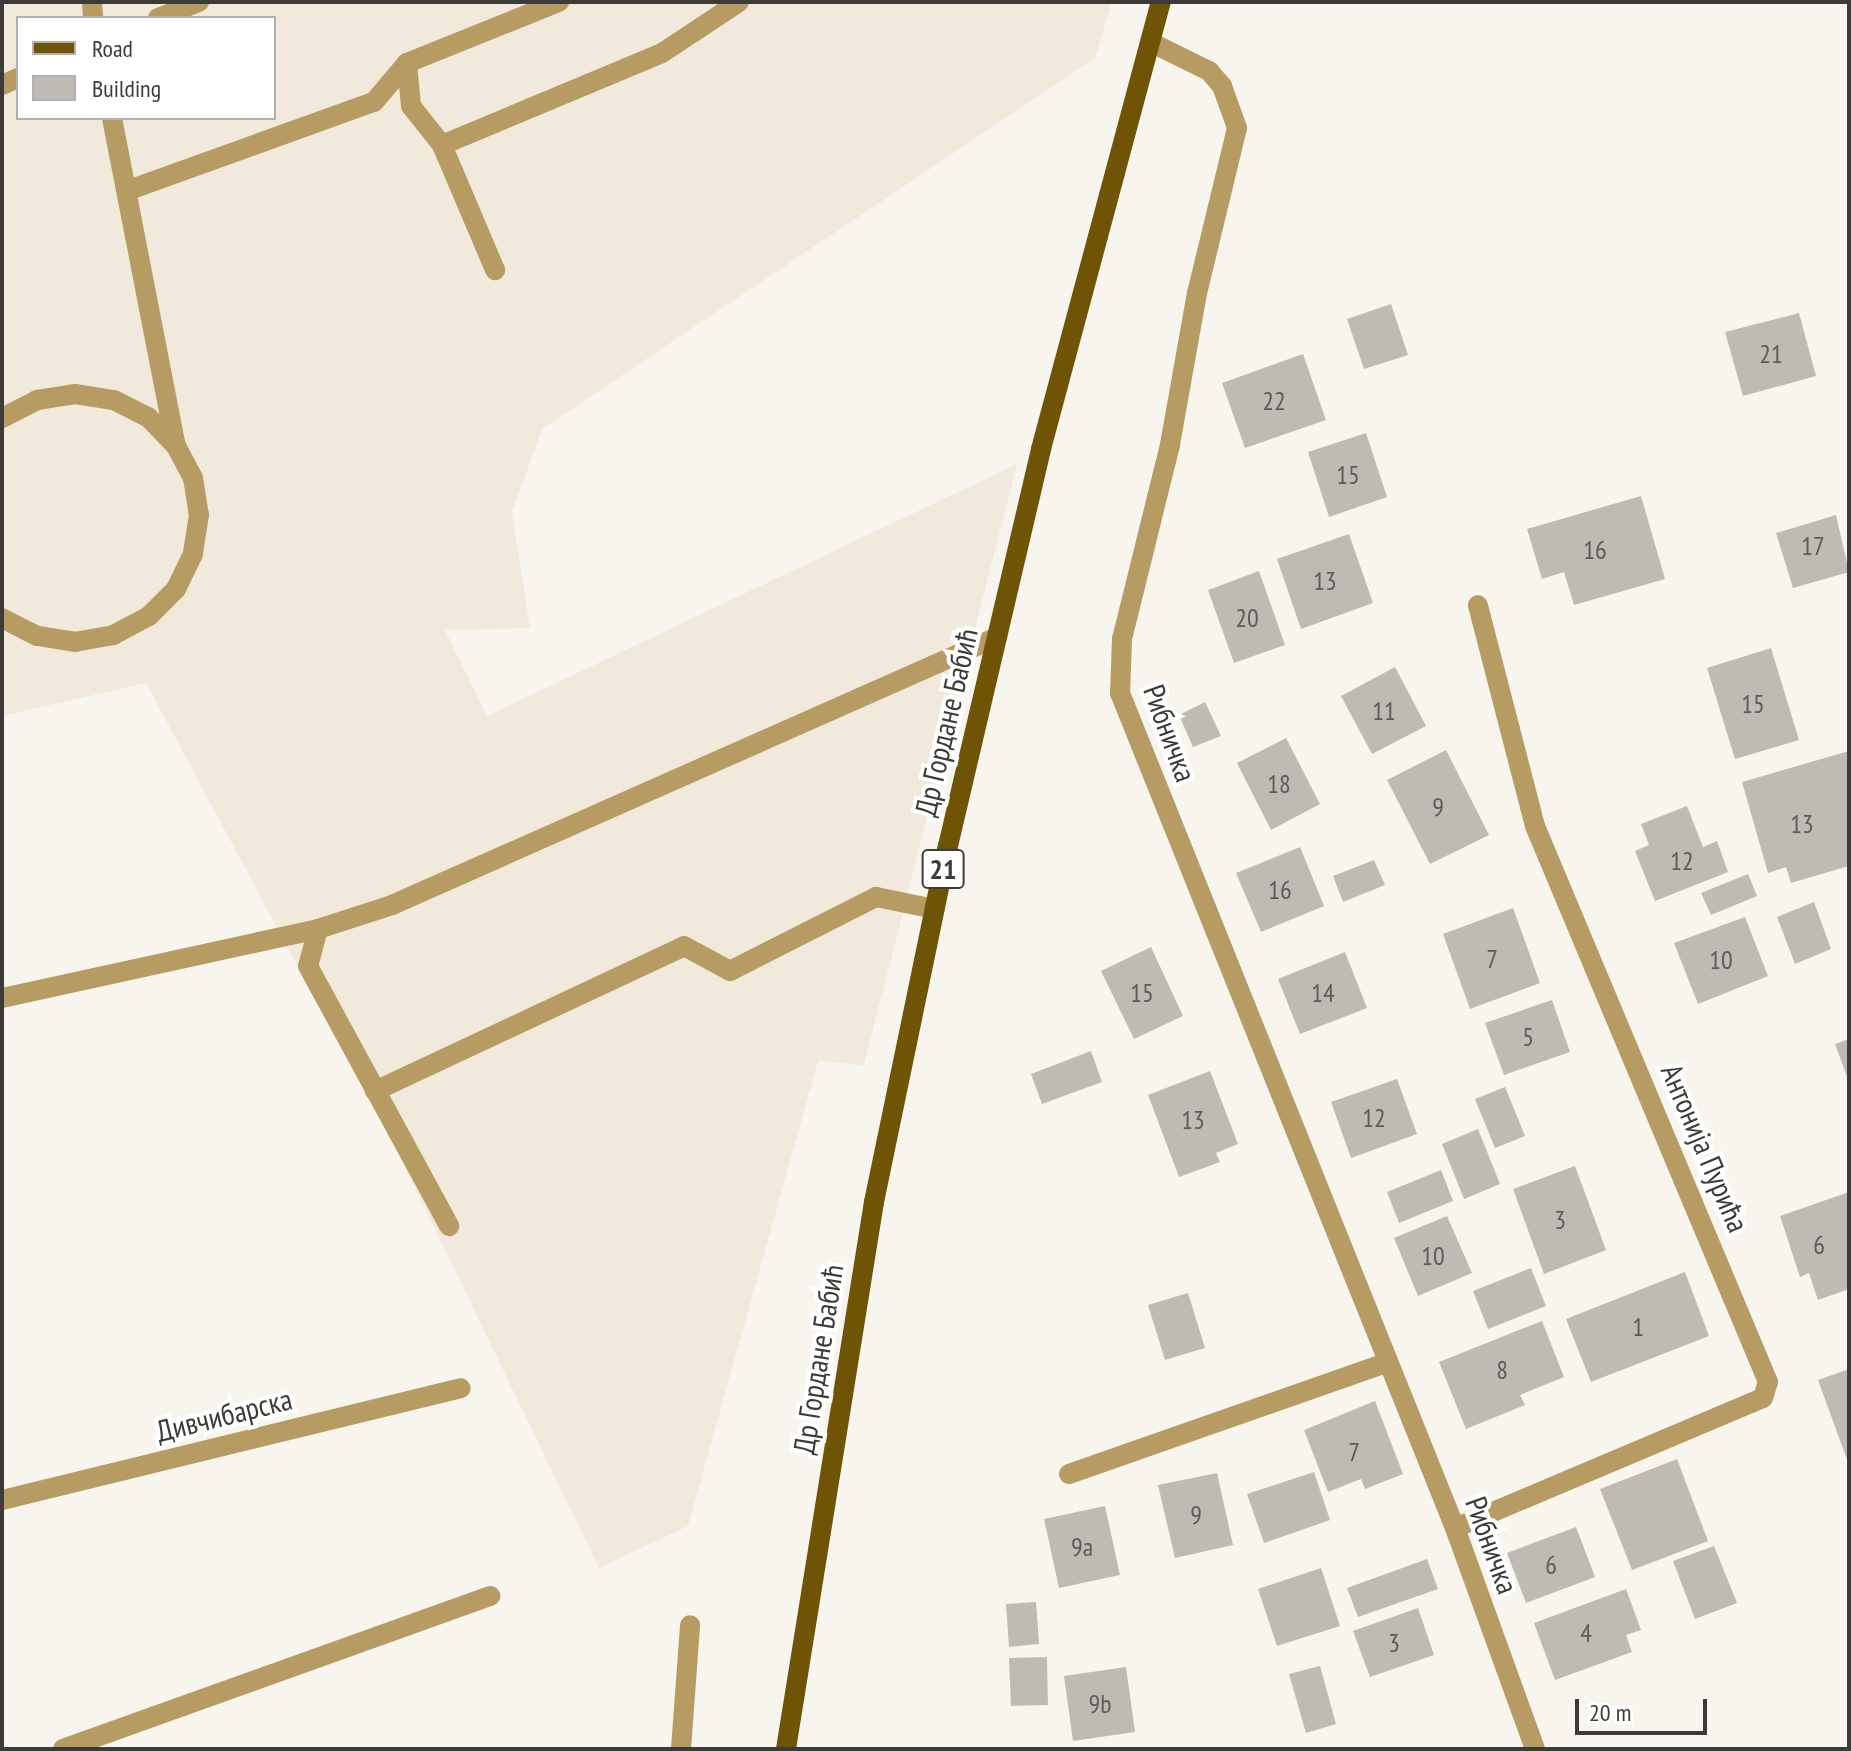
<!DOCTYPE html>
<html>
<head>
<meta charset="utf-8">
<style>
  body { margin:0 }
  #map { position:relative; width:1851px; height:1751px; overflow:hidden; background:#f8f5ee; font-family:"PT Sans Narrow",sans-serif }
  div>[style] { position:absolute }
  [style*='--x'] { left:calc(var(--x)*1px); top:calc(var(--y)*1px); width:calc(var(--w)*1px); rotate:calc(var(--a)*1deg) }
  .built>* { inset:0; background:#f0e9dc }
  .building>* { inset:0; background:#bebbb4 }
  .minor>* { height:20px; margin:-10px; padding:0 10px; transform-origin:10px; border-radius:10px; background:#b69b62 }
  .major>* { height:20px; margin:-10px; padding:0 10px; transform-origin:10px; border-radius:10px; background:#705405 }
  span { translate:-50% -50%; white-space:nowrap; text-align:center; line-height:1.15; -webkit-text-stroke:8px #fff; paint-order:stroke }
  .number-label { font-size:26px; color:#5c5b57 }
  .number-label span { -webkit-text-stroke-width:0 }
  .shield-label span { padding:2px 6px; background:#fff; border:2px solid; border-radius:6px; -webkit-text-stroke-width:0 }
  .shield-label { font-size:28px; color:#3c3b38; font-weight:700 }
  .street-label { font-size:30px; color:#3c3b38 }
  .frame { position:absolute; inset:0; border:4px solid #3c3b38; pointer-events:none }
  .legend { position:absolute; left:16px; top:16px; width:260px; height:104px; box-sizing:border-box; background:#fff; border:2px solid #b1b1af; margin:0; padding:10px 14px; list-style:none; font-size:24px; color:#3c3b38 }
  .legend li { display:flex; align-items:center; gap:16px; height:40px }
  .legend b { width:40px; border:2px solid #b1b1af }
  .scale { position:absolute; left:1575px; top:1699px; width:132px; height:36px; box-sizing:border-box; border:4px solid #3c3b38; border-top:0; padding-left:10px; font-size:24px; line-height:28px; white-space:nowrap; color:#3c3b38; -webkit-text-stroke:6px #fff; paint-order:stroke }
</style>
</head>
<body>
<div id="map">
  <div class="built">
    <div style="clip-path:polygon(evenodd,2px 2px,1112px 2px,1095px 58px,542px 429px,512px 512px,530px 628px,445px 630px,487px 716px,1017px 464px,864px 1065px,818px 1061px,688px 1526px,599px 1568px,398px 1153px,146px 683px,2px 716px,2px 2px,18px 18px,274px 18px,274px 118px,18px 118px,18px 18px)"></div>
  </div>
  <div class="building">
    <div style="clip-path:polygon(1391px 304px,1408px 355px,1364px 369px,1347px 319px)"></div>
    <div style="clip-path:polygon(1799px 313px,1816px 376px,1743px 396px,1725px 332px)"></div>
    <div style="clip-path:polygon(1303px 354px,1326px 420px,1245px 448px,1222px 383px)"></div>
    <div style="clip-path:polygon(1366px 433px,1387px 497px,1329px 517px,1308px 452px)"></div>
    <div style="clip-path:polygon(1641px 496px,1665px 579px,1574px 605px,1564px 572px,1542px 579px,1527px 529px)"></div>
    <div style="clip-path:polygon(1836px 515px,1849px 572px,1793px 588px,1776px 533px)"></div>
    <div style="clip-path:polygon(1349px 534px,1373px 603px,1301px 629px,1277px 559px)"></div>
    <div style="clip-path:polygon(1259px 571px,1285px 645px,1234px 663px,1208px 590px)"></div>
    <div style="clip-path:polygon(1771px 648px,1799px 740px,1735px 759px,1707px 668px)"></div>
    <div style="clip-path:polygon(1395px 667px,1426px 726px,1372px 754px,1341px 696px)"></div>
    <div style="clip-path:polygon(1205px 702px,1221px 736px,1193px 747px,1179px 715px)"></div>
    <div style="clip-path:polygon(1286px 738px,1320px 804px,1271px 830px,1237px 763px)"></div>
    <div style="clip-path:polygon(1446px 750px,1489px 835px,1430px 864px,1387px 780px)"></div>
    <div style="clip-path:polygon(1849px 751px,1849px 866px,1791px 883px,1786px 867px,1768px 873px,1742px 782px)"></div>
    <div style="clip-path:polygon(1687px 806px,1703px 847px,1717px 841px,1728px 872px,1655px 901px,1635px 851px,1649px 845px,1641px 824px)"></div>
    <div style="clip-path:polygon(1300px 847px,1324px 906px,1261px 932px,1236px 873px)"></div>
    <div style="clip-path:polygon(1374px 860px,1385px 885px,1343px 902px,1333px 876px)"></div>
    <div style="clip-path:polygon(1748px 874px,1757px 896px,1711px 915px,1701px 893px)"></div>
    <div style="clip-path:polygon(1814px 902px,1831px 949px,1795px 964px,1777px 917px)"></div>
    <div style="clip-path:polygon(1513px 908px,1540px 983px,1470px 1009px,1443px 934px)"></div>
    <div style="clip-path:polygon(1745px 917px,1768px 976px,1698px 1004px,1674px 943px)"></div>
    <div style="clip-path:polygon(1151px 947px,1183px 1016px,1134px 1039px,1101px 971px)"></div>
    <div style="clip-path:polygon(1345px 952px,1367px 1008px,1300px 1034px,1278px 979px)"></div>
    <div style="clip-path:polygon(1552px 1000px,1570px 1052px,1504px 1075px,1485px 1023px)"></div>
    <div style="clip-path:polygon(1849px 1039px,1849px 1082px,1835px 1044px)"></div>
    <div style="clip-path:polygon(1091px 1051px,1102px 1082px,1042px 1104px,1031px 1074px)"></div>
    <div style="clip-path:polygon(1210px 1071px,1238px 1144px,1216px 1153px,1220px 1162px,1179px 1177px,1148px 1095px)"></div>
    <div style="clip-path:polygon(1397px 1079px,1417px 1134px,1351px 1158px,1331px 1102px)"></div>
    <div style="clip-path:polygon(1505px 1087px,1525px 1136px,1495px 1148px,1475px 1099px)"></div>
    <div style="clip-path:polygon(1478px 1129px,1500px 1184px,1464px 1199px,1442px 1144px)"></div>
    <div style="clip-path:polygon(1575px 1166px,1606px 1250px,1544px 1274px,1513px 1189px)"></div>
    <div style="clip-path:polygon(1441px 1170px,1453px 1201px,1399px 1223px,1387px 1192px)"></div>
    <div style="clip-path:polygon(1849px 1192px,1849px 1289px,1818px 1300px,1809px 1273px,1800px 1277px,1780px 1216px)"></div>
    <div style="clip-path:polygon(1447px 1216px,1472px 1273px,1418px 1296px,1394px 1238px)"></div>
    <div style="clip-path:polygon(1531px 1268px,1546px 1306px,1488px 1329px,1473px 1291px)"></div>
    <div style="clip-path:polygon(1685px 1272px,1709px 1336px,1591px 1382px,1566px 1319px)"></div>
    <div style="clip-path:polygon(1188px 1293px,1205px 1348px,1165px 1360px,1148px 1305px)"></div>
    <div style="clip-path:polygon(1542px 1321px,1564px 1377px,1520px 1395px,1525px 1405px,1466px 1429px,1439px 1362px)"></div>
    <div style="clip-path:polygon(1849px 1369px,1849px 1465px,1818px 1380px)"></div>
    <div style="clip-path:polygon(1375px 1401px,1403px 1474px,1365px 1489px,1361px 1479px,1328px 1492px,1304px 1430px)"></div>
    <div style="clip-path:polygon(1677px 1459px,1708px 1541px,1632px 1570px,1600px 1489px)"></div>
    <div style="clip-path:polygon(1314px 1472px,1330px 1520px,1264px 1543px,1247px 1494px)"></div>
    <div style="clip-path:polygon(1217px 1473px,1233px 1545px,1175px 1558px,1158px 1485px)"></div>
    <div style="clip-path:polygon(1105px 1506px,1120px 1575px,1059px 1588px,1044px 1519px)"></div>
    <div style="clip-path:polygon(1576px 1527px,1595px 1577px,1526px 1603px,1507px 1553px)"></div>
    <div style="clip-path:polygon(1714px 1546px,1737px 1603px,1695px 1619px,1673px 1561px)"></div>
    <div style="clip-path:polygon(1427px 1559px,1438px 1589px,1358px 1617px,1347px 1588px)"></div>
    <div style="clip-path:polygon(1321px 1568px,1340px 1626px,1277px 1646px,1258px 1589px)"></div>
    <div style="clip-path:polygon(1626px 1589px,1641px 1630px,1626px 1635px,1632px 1652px,1555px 1680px,1534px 1623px)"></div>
    <div style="clip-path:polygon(1036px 1602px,1039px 1644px,1009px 1647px,1006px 1604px)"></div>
    <div style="clip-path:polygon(1418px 1608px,1434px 1655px,1370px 1677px,1353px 1631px)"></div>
    <div style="clip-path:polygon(1047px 1657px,1048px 1705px,1011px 1706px,1009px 1658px)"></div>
    <div style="clip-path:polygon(1320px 1666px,1336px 1724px,1306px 1733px,1289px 1674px)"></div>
    <div style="clip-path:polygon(1126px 1667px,1135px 1732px,1073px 1741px,1064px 1676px)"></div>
  </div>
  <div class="minor">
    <div style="--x:92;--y:2;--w:16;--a:86"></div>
    <div style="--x:158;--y:18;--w:44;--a:-21.3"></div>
    <div style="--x:1150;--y:42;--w:66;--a:26.2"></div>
    <div style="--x:1209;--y:71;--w:20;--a:49"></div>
    <div style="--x:1222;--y:86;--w:45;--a:70.3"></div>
    <div style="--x:1237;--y:128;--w:170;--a:103.6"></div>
    <div style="--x:1197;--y:293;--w:154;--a:100.1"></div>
    <div style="--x:1170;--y:445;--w:200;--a:103.9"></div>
    <div style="--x:1122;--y:639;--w:54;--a:92.1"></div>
    <div style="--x:1120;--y:693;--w:900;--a:68.14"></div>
    <div style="--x:1455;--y:1528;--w:235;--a:70.1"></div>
    <div style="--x:407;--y:63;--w:43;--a:84.7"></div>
    <div style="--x:411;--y:106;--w:50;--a:51.5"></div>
    <div style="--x:442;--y:145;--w:136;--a:67"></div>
    <div style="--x:2;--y:85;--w:17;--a:-24"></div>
    <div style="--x:112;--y:118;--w:334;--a:79"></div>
    <div style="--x:442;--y:145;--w:238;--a:-22.7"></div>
    <div style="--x:662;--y:53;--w:92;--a:-33.5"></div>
    <div style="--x:129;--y:190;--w:260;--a:-19.8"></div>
    <div style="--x:374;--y:102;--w:51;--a:-49.8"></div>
    <div style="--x:407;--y:63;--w:164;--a:-21.9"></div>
    <div style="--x:2;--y:418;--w:39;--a:-27"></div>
    <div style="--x:37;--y:400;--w:38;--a:-9"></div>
    <div style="--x:75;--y:394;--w:39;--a:9"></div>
    <div style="--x:114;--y:400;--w:38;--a:27"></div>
    <div style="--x:148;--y:417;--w:40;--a:46"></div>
    <div style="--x:176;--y:446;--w:36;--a:62"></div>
    <div style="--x:193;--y:478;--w:37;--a:81"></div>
    <div style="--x:199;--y:515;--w:39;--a:99"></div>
    <div style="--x:193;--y:554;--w:39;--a:116"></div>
    <div style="--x:176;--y:589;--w:38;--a:135"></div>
    <div style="--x:149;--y:616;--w:40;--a:152"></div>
    <div style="--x:114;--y:635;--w:39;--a:170"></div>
    <div style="--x:76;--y:642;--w:39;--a:-171"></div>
    <div style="--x:37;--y:636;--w:39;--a:-153"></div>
    <div style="--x:318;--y:929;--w:38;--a:105"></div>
    <div style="--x:308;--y:966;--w:296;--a:61.5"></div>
    <div style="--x:2;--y:998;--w:323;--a:-12.3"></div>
    <div style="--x:318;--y:929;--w:78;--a:-18"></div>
    <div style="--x:392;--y:905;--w:662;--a:-23.89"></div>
    <div style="--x:375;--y:1091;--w:341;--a:-25.1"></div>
    <div style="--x:684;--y:946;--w:52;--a:28.5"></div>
    <div style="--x:730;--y:971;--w:164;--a:-26.9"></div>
    <div style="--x:876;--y:897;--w:60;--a:11.5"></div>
    <div style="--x:1069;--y:1474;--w:338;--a:-19.3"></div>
    <div style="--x:2;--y:1500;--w:472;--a:-13.7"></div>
    <div style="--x:1455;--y:1528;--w:334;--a:-22.9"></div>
    <div style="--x:1763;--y:1398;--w:17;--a:-73"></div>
    <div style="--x:1768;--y:1382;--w:603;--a:-112.74"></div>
    <div style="--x:1535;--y:826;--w:228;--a:-104.5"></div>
    <div style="--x:63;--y:1749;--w:454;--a:-19.7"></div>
    <div style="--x:681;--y:1749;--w:124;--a:-85.8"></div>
  </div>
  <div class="major">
    <div style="--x:786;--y:1749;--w:554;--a:-80.86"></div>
    <div style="--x:874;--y:1202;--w:364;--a:-78.3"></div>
    <div style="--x:948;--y:846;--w:408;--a:-76.8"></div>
    <div style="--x:1041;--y:449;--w:463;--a:-75"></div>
  </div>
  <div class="number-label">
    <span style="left:1771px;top:354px">21</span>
    <span style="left:1274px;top:401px">22</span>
    <span style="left:1348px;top:475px">15</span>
    <span style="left:1813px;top:546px">17</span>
    <span style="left:1595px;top:550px">16</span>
    <span style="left:1325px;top:581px">13</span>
    <span style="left:1247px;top:618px">20</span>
    <span style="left:1753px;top:704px">15</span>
    <span style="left:1384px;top:711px">11</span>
    <span style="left:1279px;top:784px">18</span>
    <span style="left:1438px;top:807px">9</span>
    <span style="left:1802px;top:824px">13</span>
    <span style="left:1682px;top:861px">12</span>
    <span style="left:1280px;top:890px">16</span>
    <span style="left:1492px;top:959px">7</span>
    <span style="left:1721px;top:960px">10</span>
    <span style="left:1142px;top:993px">15</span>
    <span style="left:1323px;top:993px">14</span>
    <span style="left:1528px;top:1037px">5</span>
    <span style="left:1374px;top:1118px">12</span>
    <span style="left:1193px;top:1120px">13</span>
    <span style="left:1560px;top:1220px">3</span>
    <span style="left:1819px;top:1245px">6</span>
    <span style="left:1433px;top:1256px">10</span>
    <span style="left:1638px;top:1327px">1</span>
    <span style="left:1502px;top:1370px">8</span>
    <span style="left:1354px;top:1452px">7</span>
    <span style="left:1196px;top:1515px">9</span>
    <span style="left:1082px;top:1547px">9a</span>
    <span style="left:1551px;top:1565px">6</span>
    <span style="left:1586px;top:1633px">4</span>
    <span style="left:1394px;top:1643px">3</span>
    <span style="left:1100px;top:1704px">9b</span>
  </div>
  <div class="shield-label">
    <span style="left:943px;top:869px">21</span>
  </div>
  <div class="street-label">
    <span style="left:946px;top:722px;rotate:-77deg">Др Гордане Бабић</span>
    <span style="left:1170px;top:733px;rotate:70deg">Рибничка</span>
    <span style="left:1705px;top:1148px;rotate:67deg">Антонија Пурића</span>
    <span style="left:818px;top:1359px;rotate:-81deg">Др Гордане Бабић</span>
    <span style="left:224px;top:1415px;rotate:-14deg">Дивчибарска</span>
    <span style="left:1492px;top:1545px;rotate:70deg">Рибничка</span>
  </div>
  <div class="frame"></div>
  <ul class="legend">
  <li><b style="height:10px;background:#705405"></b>Road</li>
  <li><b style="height:22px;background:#bebbb4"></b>Building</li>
  </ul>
  <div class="scale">20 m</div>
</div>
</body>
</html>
